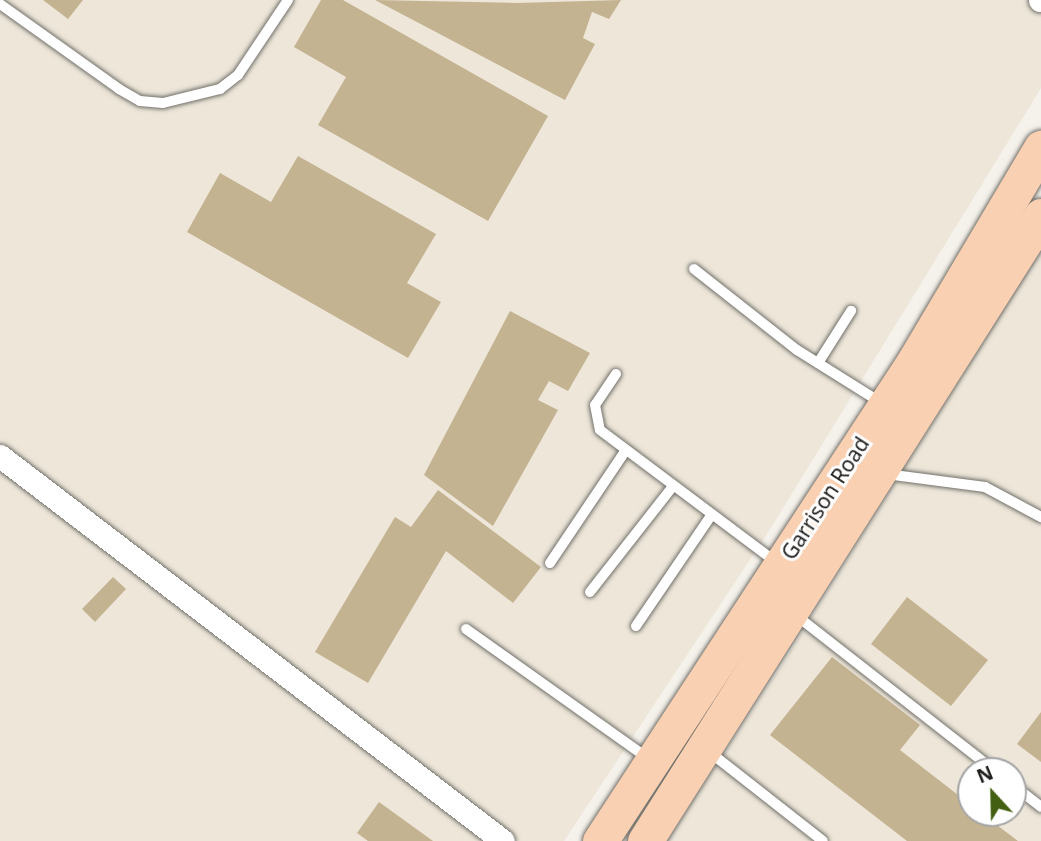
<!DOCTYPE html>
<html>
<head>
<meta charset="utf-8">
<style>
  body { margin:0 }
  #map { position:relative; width:1041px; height:841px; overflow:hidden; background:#f5f2ec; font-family:"Noto Sans",sans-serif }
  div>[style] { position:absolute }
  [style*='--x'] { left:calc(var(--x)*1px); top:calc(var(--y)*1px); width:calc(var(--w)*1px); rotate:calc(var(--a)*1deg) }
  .built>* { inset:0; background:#ede6d9 }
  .building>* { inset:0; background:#c4b391 }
  .roads { filter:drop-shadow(0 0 2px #72706a) drop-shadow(0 0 2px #72706a) }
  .service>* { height:10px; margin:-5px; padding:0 5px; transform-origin:5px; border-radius:5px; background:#fff }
  .minor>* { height:23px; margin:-11.5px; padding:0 11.5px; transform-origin:11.5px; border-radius:11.5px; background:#fff }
  .primary>* { height:35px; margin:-17.5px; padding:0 17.5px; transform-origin:17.5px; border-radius:17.5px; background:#fad0b2 }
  span { translate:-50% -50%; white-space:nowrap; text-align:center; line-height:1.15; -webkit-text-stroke:6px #fff; paint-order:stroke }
  .street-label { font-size:21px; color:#201f1d }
  .north { position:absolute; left:957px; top:757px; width:70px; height:70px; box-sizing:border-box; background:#fff; border:2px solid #a6a5a5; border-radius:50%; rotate:338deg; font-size:19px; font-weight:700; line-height:28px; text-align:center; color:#201f1d }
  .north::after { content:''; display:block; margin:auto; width:24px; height:32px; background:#436012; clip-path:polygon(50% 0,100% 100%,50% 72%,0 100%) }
</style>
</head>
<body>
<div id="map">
  <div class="built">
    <div style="clip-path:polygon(0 0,1041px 0,1041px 88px,769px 531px,564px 841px,0 841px)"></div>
    <div style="clip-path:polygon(evenodd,1041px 250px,1041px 841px,667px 841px,786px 658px,1041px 250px,971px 771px,1013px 771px,1013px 813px,971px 813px,971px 771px)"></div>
  </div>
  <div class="building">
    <div style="clip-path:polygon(43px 0,83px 0,68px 19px)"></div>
    <div style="clip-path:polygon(321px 0,343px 0,548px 116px,488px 221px,318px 125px,346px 77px,294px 47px)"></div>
    <div style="clip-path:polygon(375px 0,517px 3px,621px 0,609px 19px,592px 12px,583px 38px,595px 44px,565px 100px)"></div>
    <div style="clip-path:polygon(298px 156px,436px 234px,407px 283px,441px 302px,408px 358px,187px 232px,220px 173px,271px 202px)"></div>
    <div style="clip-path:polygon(510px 311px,590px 353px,568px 391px,549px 381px,538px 400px,558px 410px,493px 526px,424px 475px)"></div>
    <div style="clip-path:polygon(438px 490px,541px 567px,513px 603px,446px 551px,368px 683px,315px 652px,395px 517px,411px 527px)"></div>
    <div style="clip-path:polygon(113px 577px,126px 589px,95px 622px,82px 609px)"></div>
    <div style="clip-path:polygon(907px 597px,988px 660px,951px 706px,871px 644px)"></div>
    <div style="clip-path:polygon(832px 657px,920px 725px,900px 750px,971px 805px,971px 813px,981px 813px,1018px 841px,907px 841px,770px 735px)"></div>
    <div style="clip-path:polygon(1041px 712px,1041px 762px,1017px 744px)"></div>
    <div style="clip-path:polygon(379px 802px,433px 841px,368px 841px,357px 833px)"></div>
  </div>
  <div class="roads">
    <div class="service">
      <div style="--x:0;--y:4;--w:146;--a:35.5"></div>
      <div style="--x:119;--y:89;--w:24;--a:30"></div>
      <div style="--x:140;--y:101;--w:23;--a:5"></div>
      <div style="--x:163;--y:103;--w:59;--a:-13.8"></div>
      <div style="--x:220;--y:89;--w:23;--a:-38"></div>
      <div style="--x:238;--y:75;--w:90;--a:-56.3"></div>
      <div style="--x:694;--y:269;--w:131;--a:38.2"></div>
      <div style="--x:797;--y:350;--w:98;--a:32.1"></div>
      <div style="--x:818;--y:363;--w:62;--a:-57.6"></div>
      <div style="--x:616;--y:374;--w:37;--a:124"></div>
      <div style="--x:595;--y:405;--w:25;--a:79"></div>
      <div style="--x:600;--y:430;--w:220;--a:36.9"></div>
      <div style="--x:886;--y:474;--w:100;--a:7.5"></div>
      <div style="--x:985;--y:487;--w:64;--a:28.2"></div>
      <div style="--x:550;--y:563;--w:136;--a:-56.1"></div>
      <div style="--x:590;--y:592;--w:135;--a:-51.9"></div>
      <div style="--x:793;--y:613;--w:256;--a:38"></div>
      <div style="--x:636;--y:626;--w:135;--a:-55.8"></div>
      <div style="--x:466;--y:629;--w:224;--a:35.4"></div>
      <div style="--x:707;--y:750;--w:147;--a:38.1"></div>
      <div style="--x:1013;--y:785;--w:36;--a:38"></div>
    </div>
    <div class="minor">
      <div style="--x:1040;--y:0;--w:1;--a:0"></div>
      <div style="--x:0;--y:456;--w:633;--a:37.43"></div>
    </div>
    <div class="primary">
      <div style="--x:600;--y:841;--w:575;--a:-56.78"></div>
      <div style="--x:915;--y:360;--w:247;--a:-59.3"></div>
      <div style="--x:645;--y:841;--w:740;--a:-57.64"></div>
    </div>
  </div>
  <div class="street-label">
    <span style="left:825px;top:498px;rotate:-57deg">Garrison Road</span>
  </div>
  <div class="north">N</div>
</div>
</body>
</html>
